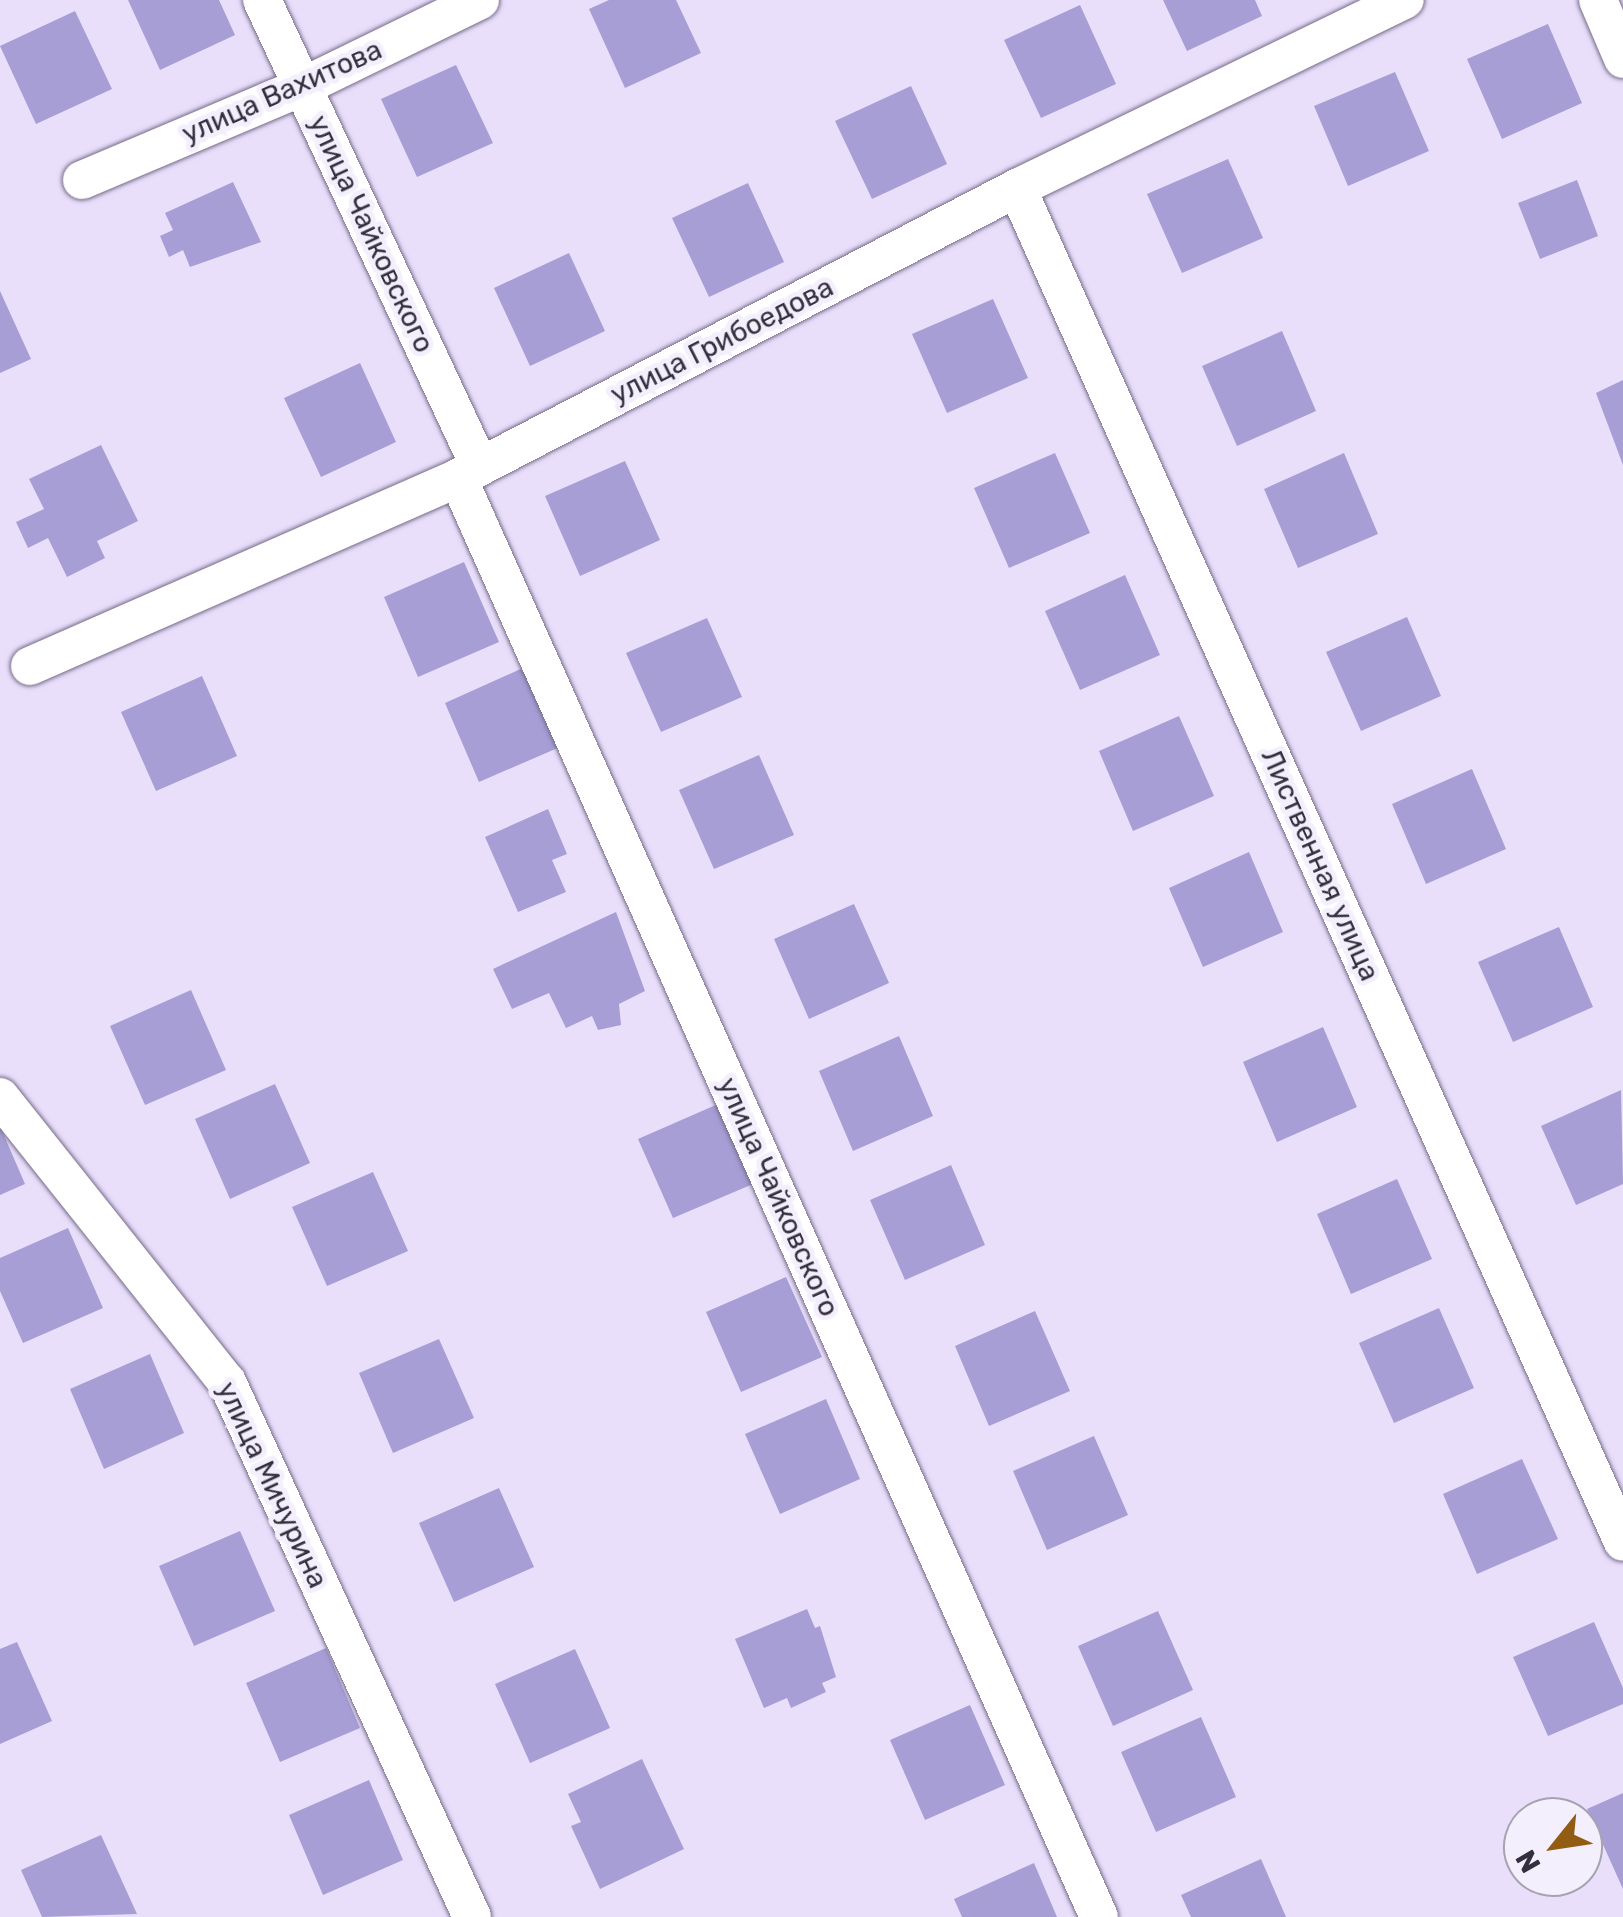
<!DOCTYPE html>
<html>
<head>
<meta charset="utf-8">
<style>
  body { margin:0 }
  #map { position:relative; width:1623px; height:1917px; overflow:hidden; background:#e9dffb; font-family:Rubik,sans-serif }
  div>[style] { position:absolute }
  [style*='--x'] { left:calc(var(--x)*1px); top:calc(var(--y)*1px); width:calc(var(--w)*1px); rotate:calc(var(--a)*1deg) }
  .building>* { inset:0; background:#a69ed5 }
  .roads { filter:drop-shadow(0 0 2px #766a89) drop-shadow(0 0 2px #766a89) }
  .street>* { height:38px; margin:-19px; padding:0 19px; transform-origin:19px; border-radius:19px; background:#fff }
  span { translate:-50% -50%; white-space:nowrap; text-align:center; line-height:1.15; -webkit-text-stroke:10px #f4effd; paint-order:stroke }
  .street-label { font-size:28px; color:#342f3d }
  .north { position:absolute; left:1503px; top:1797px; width:100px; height:100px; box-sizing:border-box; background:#f4effd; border:2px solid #a7a2b0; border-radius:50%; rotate:240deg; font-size:28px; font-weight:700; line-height:40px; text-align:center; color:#342f3d }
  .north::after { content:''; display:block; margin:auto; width:35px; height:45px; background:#925c13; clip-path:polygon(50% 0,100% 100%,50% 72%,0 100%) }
</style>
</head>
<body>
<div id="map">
  <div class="building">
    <div style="clip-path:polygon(128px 0,219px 0,235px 35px,160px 70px)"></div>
    <div style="clip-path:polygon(609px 0,676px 0,701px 53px,625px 88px,589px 9px)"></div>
    <div style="clip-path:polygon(1163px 0,1255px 0,1262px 16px,1187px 51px)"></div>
    <div style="clip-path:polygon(1080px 5px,1116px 84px,1041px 118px,1004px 40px)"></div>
    <div style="clip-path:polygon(75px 11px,112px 89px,36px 124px,0 46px)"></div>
    <div style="clip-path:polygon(1548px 24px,1582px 103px,1502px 139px,1467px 59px)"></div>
    <div style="clip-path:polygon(456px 65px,493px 143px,417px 177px,381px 99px)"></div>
    <div style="clip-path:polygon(1395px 72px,1429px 151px,1348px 186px,1314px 106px)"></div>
    <div style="clip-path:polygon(911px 86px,947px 164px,872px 199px,835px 121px)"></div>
    <div style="clip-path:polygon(1228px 159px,1263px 238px,1182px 273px,1147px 194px)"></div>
    <div style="clip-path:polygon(1577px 180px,1598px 236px,1540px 259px,1518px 203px)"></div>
    <div style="clip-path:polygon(233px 182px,261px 242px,190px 267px,183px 250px,169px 257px,160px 236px,173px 230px,165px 213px)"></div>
    <div style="clip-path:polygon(748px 183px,784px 262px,709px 297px,672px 218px)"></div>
    <div style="clip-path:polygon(569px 253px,605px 331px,530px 366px,494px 288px)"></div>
    <div style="clip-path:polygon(0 291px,31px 359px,0 373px)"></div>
    <div style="clip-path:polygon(993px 299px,1028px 378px,947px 413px,912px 334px)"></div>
    <div style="clip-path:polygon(1282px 331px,1316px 411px,1237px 446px,1202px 366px)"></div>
    <div style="clip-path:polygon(360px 363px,396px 442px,321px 477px,284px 398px)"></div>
    <div style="clip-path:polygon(1623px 380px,1623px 465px,1596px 393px)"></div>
    <div style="clip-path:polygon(101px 445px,138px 521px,97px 541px,105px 558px,67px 577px,48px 538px,28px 548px,16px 522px,44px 509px,29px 479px)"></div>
    <div style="clip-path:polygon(1055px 453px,1090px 533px,1009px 568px,974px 488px)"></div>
    <div style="clip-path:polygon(1344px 453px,1378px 534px,1298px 568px,1264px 489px)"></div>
    <div style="clip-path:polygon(625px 461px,660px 540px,580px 576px,545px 496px)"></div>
    <div style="clip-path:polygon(464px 562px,499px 642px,418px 677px,384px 597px)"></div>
    <div style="clip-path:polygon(1125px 575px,1160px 655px,1080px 690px,1045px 611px)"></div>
    <div style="clip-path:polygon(1407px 617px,1441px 696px,1361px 731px,1326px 652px)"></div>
    <div style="clip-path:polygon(707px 618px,742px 697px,661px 732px,626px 653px)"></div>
    <div style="clip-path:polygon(525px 667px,560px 747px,479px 782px,445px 703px)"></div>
    <div style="clip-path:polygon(202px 676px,237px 756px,156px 791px,121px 712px)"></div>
    <div style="clip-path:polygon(1179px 716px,1214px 796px,1133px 831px,1099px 751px)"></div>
    <div style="clip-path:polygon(759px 755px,794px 835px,714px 869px,679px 790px)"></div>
    <div style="clip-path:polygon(1472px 769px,1506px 849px,1426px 884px,1392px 804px)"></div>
    <div style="clip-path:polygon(548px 809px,567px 854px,552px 860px,566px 892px,518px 912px,485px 837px)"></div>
    <div style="clip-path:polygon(1249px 852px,1283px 932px,1203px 967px,1169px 888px)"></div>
    <div style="clip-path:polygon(854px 904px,889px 983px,809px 1019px,774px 939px)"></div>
    <div style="clip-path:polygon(616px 912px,645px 991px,619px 1004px,621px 1025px,598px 1030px,592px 1016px,566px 1028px,549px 993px,512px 1009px,493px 969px)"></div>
    <div style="clip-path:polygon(1559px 927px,1593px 1007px,1513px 1042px,1478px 962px)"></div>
    <div style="clip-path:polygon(191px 990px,226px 1070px,145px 1105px,110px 1026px)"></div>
    <div style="clip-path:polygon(1323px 1027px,1357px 1107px,1277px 1142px,1243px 1062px)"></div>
    <div style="clip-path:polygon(899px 1036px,933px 1116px,853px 1151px,819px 1071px)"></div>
    <div style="clip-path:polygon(275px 1084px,310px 1163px,230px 1199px,195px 1119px)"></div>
    <div style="clip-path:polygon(1621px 1090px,1623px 1184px,1576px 1205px,1541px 1126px)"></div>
    <div style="clip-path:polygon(718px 1104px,753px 1184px,673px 1218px,638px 1139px)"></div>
    <div style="clip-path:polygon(0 1126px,25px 1184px,0 1195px)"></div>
    <div style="clip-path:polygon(951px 1165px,985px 1245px,905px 1280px,870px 1200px)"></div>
    <div style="clip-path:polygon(373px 1172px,408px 1251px,327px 1286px,292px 1207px)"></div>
    <div style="clip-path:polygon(1397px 1179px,1432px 1259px,1351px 1294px,1317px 1214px)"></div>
    <div style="clip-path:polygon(68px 1228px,103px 1308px,23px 1343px,0 1291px,0 1258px)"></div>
    <div style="clip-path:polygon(786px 1277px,822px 1357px,741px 1392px,706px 1312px)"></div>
    <div style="clip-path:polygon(1439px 1308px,1474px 1388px,1394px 1423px,1359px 1343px)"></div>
    <div style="clip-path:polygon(1035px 1311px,1070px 1391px,989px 1426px,955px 1346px)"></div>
    <div style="clip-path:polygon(439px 1339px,474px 1418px,393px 1453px,359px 1373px)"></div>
    <div style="clip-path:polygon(150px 1354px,184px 1433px,104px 1469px,70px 1389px)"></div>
    <div style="clip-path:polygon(826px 1399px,860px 1479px,780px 1514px,745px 1434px)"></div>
    <div style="clip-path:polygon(1094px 1436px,1128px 1515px,1047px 1550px,1013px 1471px)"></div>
    <div style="clip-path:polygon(1522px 1459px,1558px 1539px,1477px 1574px,1443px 1494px)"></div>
    <div style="clip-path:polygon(499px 1488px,534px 1567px,454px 1602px,419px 1523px)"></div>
    <div style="clip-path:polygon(240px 1531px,275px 1611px,194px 1646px,159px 1566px)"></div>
    <div style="clip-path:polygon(807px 1609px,815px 1628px,820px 1626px,836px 1677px,822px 1683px,826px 1692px,791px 1708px,787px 1698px,764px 1708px,735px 1639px)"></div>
    <div style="clip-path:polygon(1158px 1611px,1193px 1690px,1113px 1726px,1078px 1646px)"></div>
    <div style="clip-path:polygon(1594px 1622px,1623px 1688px,1623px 1704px,1548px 1736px,1513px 1657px)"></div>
    <div style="clip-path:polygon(17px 1642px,52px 1721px,0 1744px,0 1649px)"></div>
    <div style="clip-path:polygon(326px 1648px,360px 1728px,280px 1762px,246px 1683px)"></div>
    <div style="clip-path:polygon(575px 1649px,610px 1728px,530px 1763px,495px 1684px)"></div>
    <div style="clip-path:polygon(970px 1705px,1005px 1785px,925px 1820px,890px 1740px)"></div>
    <div style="clip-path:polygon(1201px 1717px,1236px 1797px,1156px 1832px,1121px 1752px)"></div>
    <div style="clip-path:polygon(642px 1759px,684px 1849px,600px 1889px,571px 1826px,581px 1822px,568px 1794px)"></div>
    <div style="clip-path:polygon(369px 1780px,403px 1860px,323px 1895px,289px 1815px)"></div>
    <div style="clip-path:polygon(1623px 1793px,1623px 1889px,1587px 1809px)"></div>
    <div style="clip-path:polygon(101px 1835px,137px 1914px,42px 1917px,21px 1870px)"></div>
    <div style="clip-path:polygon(1261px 1859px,1286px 1917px,1191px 1917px,1181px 1895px)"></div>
    <div style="clip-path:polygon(1034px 1863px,1057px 1917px,962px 1917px,954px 1899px)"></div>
  </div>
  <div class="roads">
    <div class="street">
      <div style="--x:262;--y:0;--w:515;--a:64.98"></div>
      <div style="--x:1598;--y:0;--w:64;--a:67"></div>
      <div style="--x:82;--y:180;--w:239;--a:-22.9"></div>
      <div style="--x:302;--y:87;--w:198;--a:-26"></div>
      <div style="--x:1017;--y:188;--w:1483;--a:65.89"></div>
      <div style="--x:458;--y:478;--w:1575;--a:65.99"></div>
      <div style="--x:30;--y:666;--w:467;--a:-23.7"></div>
      <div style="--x:458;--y:478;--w:630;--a:-27.42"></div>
      <div style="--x:1017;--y:188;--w:431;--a:-25.9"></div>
      <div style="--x:0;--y:1097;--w:364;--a:51.5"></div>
      <div style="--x:227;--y:1382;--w:588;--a:65.39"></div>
    </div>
  </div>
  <div class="street-label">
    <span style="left:282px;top:92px;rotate:-24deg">улица Вахитова</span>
    <span style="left:371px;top:234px;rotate:65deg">улица Чайковского</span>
    <span style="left:722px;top:341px;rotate:-27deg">улица Грибоедова</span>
    <span style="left:1320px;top:865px;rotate:66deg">Лиственная улица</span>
    <span style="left:778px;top:1197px;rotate:66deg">улица Чайковского</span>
    <span style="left:272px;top:1485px;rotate:65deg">улица Мичурина</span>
  </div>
  <div class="north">N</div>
</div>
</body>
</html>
